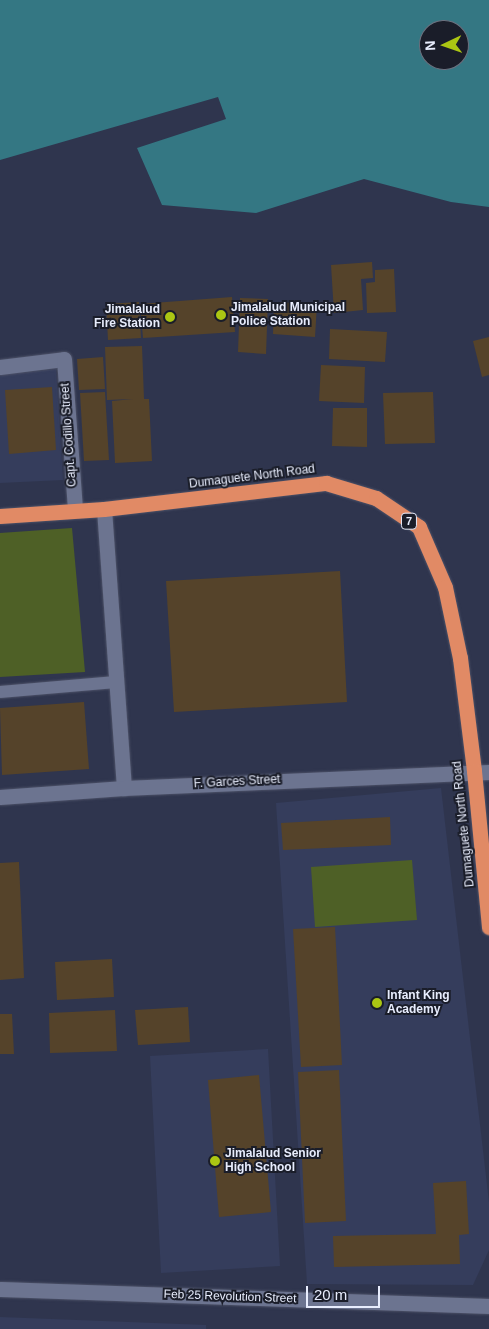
<!DOCTYPE html>
<html>
<head>
<meta charset="utf-8">
<style>
  body { margin:0 }
  #map { position:relative; width:489px; height:1329px; overflow:hidden; background:#2f354e; font-family:Helvetica,sans-serif }
  div>[style] { position:absolute }
  [style*='--x'] { left:calc(var(--x)*1px); top:calc(var(--y)*1px); width:calc(var(--w)*1px); rotate:calc(var(--a)*1deg) }
  .built>* { inset:0; background:#353d5c }
  .green>* { inset:0; background:#4e6026 }
  .water>* { inset:0; background:#347783 }
  .building>* { inset:0; background:#55432a }
  .roads { filter:drop-shadow(0 0 1px #4d5268) drop-shadow(0 0 1px #4d5268) }
  .lane>* { height:12px; margin:-6px; padding:0 6px; transform-origin:6px; border-radius:6px; background:#6c7490 }
  .street>* { height:15px; margin:-7.5px; padding:0 7.5px; transform-origin:7.5px; border-radius:7.5px; background:#6c7490 }
  .secondary>* { height:15px; margin:-7.5px; padding:0 7.5px; transform-origin:7.5px; border-radius:7.5px; background:#6c7490 }
  .highway>* { height:15px; margin:-7.5px; padding:0 7.5px; transform-origin:7.5px; border-radius:7.5px; background:#e18a65 }
  .dots>* { width:14px; height:14px; translate:-50% -50%; box-sizing:border-box; border:2px solid #1a1d29; border-radius:50% }
  span { translate:-50% -50%; white-space:nowrap; text-align:center; line-height:1.15; -webkit-text-stroke:4px #1a1d29; paint-order:stroke }
  .shield-label span { padding:1px 4px; background:#1a1d29; border:1px solid; border-radius:4px; -webkit-text-stroke-width:0 }
  .shield-label { font-size:11px; color:#e8edfd; font-weight:700 }
  .poi-label { font-size:12px; color:#e8edfd; font-weight:700 }
  .left { translate:0 -50%; text-align:left }
  .right { translate:-100% -50%; text-align:right }
  .street-label { font-size:12px; color:#e8edfd }
  .north { position:absolute; left:419px; top:20px; width:50px; height:50px; box-sizing:border-box; background:#1a1d29; border:1px solid #6c707e; border-radius:50%; rotate:267deg; font-size:14px; font-weight:700; line-height:20px; text-align:center; color:#e8edfd }
  .north::after { content:''; display:block; margin:auto; width:18px; height:22px; background:#abc613; clip-path:polygon(50% 0,100% 100%,50% 72%,0 100%) }
  .scale { position:absolute; left:306px; top:1286px; width:74px; height:22px; box-sizing:border-box; border:2px solid #e8edfd; border-top:0; padding-left:6px; font-size:15px; line-height:18px; white-space:nowrap; color:#e8edfd; -webkit-text-stroke:4px #1a1d29; paint-order:stroke }
</style>
</head>
<body>
<div id="map">
  <div class="built">
    <div style="clip-path:polygon(56px 369px,63px 480px,0 483px,0 375px)"></div>
    <div style="clip-path:polygon(441px 788px,489px 1202px,489px 1250px,473px 1285px,307px 1284px,276px 803px)"></div>
    <div style="clip-path:polygon(268px 1049px,280px 1266px,161px 1273px,150px 1056px)"></div>
    <div style="clip-path:polygon(0 1317px,206px 1325px,206px 1329px,0 1329px)"></div>
  </div>
  <div class="green">
    <div style="clip-path:polygon(72px 528px,85px 672px,0 677px,0 533px)"></div>
    <div style="clip-path:polygon(412px 860px,417px 920px,315px 927px,311px 867px)"></div>
  </div>
  <div class="water">
    <div style="clip-path:polygon(evenodd,0 0,489px 0,489px 207px,451px 202px,364px 179px,256px 213px,162px 205px,137px 148px,226px 119px,218px 97px,0 160px,0 0,429px 30px,459px 30px,459px 60px,429px 60px,429px 30px)"></div>
  </div>
  <div class="building">
    <div style="clip-path:polygon(372px 262px,373px 278px,361px 279px,363px 310px,334px 313px,331px 265px)"></div>
    <div style="clip-path:polygon(394px 269px,396px 312px,367px 313px,366px 283px,375px 282px,375px 270px)"></div>
    <div style="clip-path:polygon(232px 297px,235px 332px,143px 338px,140px 304px)"></div>
    <div style="clip-path:polygon(240px 298px,268px 299px,266px 354px,238px 352px)"></div>
    <div style="clip-path:polygon(139px 302px,141px 338px,108px 340px,106px 304px)"></div>
    <div style="clip-path:polygon(274px 302px,317px 304px,315px 337px,273px 334px)"></div>
    <div style="clip-path:polygon(330px 329px,387px 332px,385px 362px,329px 359px)"></div>
    <div style="clip-path:polygon(489px 337px,489px 375px,482px 377px,473px 341px)"></div>
    <div style="clip-path:polygon(142px 346px,144px 399px,149px 399px,152px 461px,115px 463px,112px 401px,133px 399px,107px 400px,105px 347px)"></div>
    <div style="clip-path:polygon(103px 357px,105px 389px,79px 390px,77px 359px)"></div>
    <div style="clip-path:polygon(321px 365px,365px 367px,364px 403px,319px 401px)"></div>
    <div style="clip-path:polygon(52px 387px,56px 450px,9px 454px,5px 390px)"></div>
    <div style="clip-path:polygon(105px 392px,109px 460px,84px 461px,80px 393px)"></div>
    <div style="clip-path:polygon(433px 392px,435px 443px,385px 444px,383px 393px)"></div>
    <div style="clip-path:polygon(333px 408px,367px 408px,367px 447px,332px 446px)"></div>
    <div style="clip-path:polygon(340px 571px,347px 702px,174px 712px,166px 581px)"></div>
    <div style="clip-path:polygon(84px 702px,89px 769px,2px 775px,0 708px)"></div>
    <div style="clip-path:polygon(390px 817px,391px 845px,283px 850px,281px 823px)"></div>
    <div style="clip-path:polygon(19px 862px,24px 978px,0 980px,0 863px)"></div>
    <div style="clip-path:polygon(335px 927px,342px 1065px,301px 1067px,293px 929px)"></div>
    <div style="clip-path:polygon(112px 959px,114px 997px,57px 1000px,55px 962px)"></div>
    <div style="clip-path:polygon(188px 1007px,190px 1042px,138px 1045px,135px 1010px)"></div>
    <div style="clip-path:polygon(115px 1010px,117px 1051px,50px 1053px,49px 1013px)"></div>
    <div style="clip-path:polygon(0 1014px,12px 1014px,14px 1054px,0 1054px)"></div>
    <div style="clip-path:polygon(339px 1070px,346px 1221px,305px 1223px,298px 1072px)"></div>
    <div style="clip-path:polygon(259px 1075px,271px 1212px,219px 1217px,208px 1080px)"></div>
    <div style="clip-path:polygon(466px 1181px,469px 1234px,459px 1235px,460px 1264px,334px 1267px,333px 1236px,436px 1234px,433px 1183px)"></div>
  </div>
  <div class="roads">
    <div class="lane">
      <div style="--x:0;--y:692;--w:116;--a:-4.9"></div>
    </div>
    <div class="street">
      <div style="--x:0;--y:367;--w:64;--a:-7.1"></div>
      <div style="--x:64;--y:359;--w:151;--a:85.8"></div>
      <div style="--x:104;--y:509;--w:280;--a:85.9"></div>
      <div style="--x:0;--y:797;--w:124;--a:-4.2"></div>
      <div style="--x:124;--y:788;--w:365;--a:-2.5"></div>
    </div>
    <div class="secondary">
      <div style="--x:0;--y:1289;--w:489;--a:2"></div>
    </div>
    <div class="highway">
      <div style="--x:0;--y:516;--w:104;--a:-3.9"></div>
      <div style="--x:104;--y:509;--w:224;--a:-6.7"></div>
      <div style="--x:326;--y:483;--w:52;--a:16.7"></div>
      <div style="--x:376;--y:498;--w:52;--a:34"></div>
      <div style="--x:419;--y:527;--w:65;--a:66.6"></div>
      <div style="--x:445;--y:587;--w:73;--a:78.1"></div>
      <div style="--x:460;--y:658;--w:114;--a:82.9"></div>
      <div style="--x:474;--y:771;--w:157;--a:84.5"></div>
    </div>
  </div>
  <div class="dots">
    <div style="left:221px;top:315px;background:#abc613"></div>
    <div style="left:170px;top:317px;background:#abc613"></div>
    <div style="left:377px;top:1003px;background:#abc613"></div>
    <div style="left:215px;top:1161px;background:#abc613"></div>
  </div>
  <div class="shield-label">
    <span style="left:409px;top:521px">7</span>
  </div>
  <div class="poi-label">
    <span class="left" style="left:231px;top:315px">Jimalalud Municipal<br>Police Station</span>
    <span class="right" style="left:160px;top:317px">Jimalalud<br>Fire Station</span>
    <span class="left" style="left:387px;top:1003px">Infant King<br>Academy</span>
    <span class="left" style="left:225px;top:1161px">Jimalalud Senior<br>High School</span>
  </div>
  <div class="street-label">
    <span style="left:69px;top:435px;rotate:-94deg">Capt. Codillo Street</span>
    <span style="left:252px;top:477px;rotate:-7deg">Dumaguete North Road</span>
    <span style="left:237px;top:782px;rotate:-3deg">F. Garces Street</span>
    <span style="left:464px;top:824px;rotate:-96deg">Dumaguete North Road</span>
    <span style="left:230px;top:1297px;rotate:2deg">Feb 25 Revolution Street</span>
  </div>
  <div class="north">N</div>
  <div class="scale">20 m</div>
</div>
</body>
</html>
